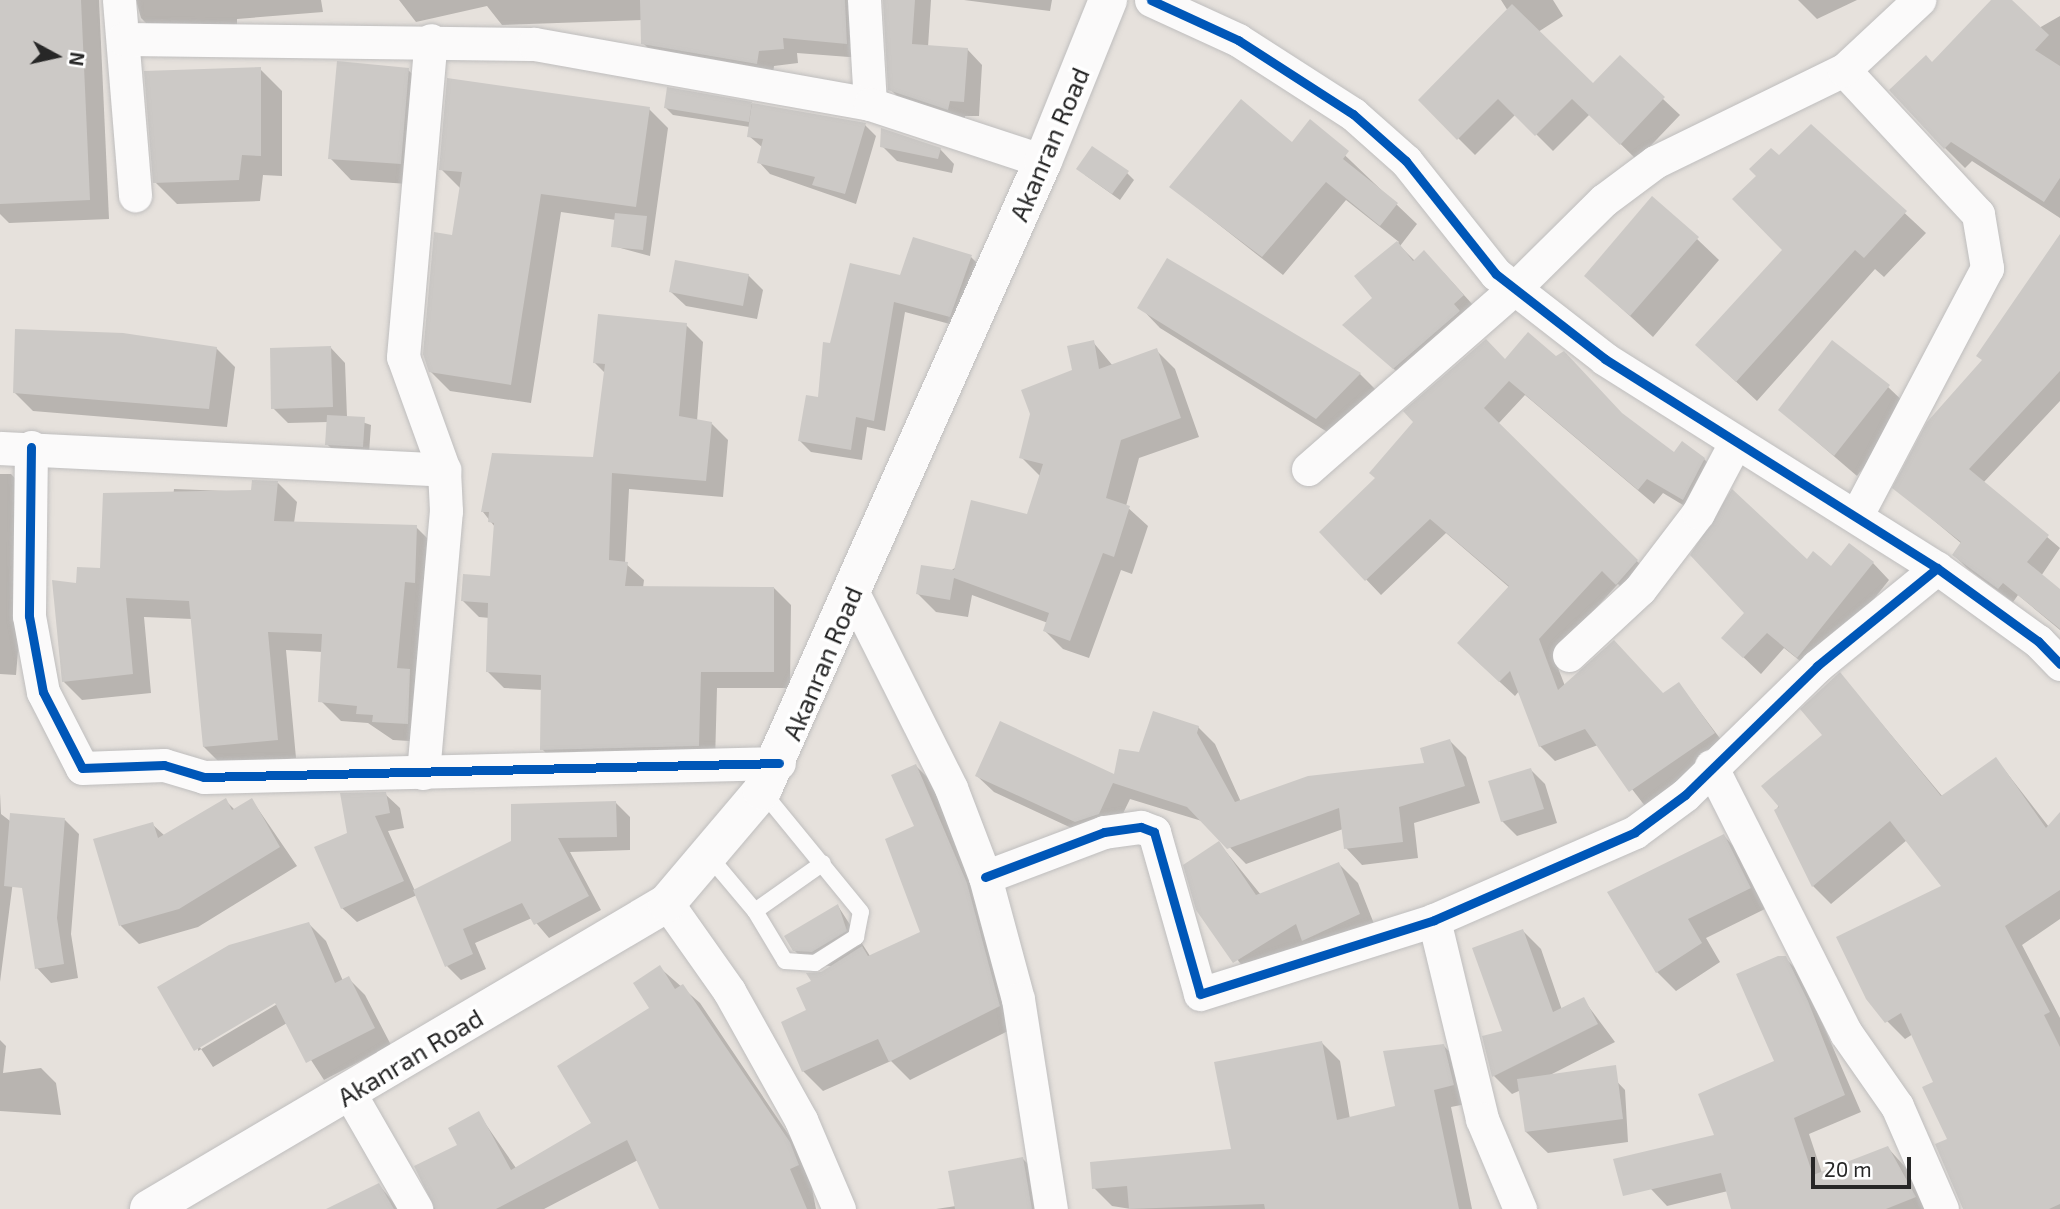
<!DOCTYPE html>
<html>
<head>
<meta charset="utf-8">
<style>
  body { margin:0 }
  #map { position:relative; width:2060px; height:1209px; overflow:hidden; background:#e6e1dc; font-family:"Exo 2",sans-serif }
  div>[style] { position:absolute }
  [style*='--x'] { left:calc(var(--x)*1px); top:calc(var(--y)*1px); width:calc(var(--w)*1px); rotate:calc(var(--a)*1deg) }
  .shadow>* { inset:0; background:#0003 }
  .building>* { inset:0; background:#ccc9c6 }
  .roads { filter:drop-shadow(0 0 2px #bfbebe) drop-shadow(0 0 2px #bfbebe) }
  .service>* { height:16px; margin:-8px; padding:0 8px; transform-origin:8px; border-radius:8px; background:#fbfafa }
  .minor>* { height:33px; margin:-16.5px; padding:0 16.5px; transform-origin:16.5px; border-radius:16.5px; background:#fbfafa }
  .secondary>* { height:38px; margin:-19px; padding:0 19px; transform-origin:19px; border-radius:19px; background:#fbfafa }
  .cycleway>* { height:9px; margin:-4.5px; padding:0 4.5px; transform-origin:4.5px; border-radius:4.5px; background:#0057b8 }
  span { translate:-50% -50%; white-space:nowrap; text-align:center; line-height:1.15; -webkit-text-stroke:7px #fff; paint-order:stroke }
  .street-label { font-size:26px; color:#272727 }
  .north { position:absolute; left:21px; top:21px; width:70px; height:70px; -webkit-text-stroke:5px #fff; paint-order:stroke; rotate:98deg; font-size:19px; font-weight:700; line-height:28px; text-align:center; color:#272727 }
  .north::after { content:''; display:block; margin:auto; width:24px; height:32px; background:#272727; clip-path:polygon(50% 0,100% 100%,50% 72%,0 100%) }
  .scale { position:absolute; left:1811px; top:1157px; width:100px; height:32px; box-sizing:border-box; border:4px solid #272727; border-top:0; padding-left:9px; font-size:21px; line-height:24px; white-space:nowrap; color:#272727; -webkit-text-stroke:5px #fff; paint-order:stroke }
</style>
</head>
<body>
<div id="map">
  <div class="shadow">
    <div style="clip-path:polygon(0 0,99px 0,109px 219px,9px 223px,0 214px)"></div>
    <div style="clip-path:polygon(136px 0,321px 0,323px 12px,237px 19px,237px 28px,158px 35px,141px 18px)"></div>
    <div style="clip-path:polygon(399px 0,868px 0,862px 58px,797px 53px,798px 63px,774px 66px,772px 79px,658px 58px,643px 43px,642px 20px,502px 25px,487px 6px,416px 22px)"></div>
    <div style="clip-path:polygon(885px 0,931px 0,928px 47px,967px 49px,982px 65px,979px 116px,965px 116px,964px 124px,906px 105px,890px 89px)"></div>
    <div style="clip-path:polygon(964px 0,1052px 0,1050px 11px)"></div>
    <div style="clip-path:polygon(1501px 0,1553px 0,1563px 16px,1538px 32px,1594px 86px,1663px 99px,1680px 115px,1637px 160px,1590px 114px,1553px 151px,1516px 114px,1475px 155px,1420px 100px,1508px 11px)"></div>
    <div style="clip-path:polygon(1798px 0,1857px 0,1817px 19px)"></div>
    <div style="clip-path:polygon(1993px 0,2010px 0,2039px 28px,2060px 16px,2060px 218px,1972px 161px,1965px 168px,1945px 148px,1932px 64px)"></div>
    <div style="clip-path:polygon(260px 69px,282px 91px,282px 176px,263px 175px,260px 201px,177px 204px,155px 182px)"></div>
    <div style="clip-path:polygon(408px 70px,430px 91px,422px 185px,351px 180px,330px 158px)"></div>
    <div style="clip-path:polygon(751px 104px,865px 125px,876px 136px,856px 204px,770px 174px,759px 162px,763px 148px,749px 136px,750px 127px,673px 115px,666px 108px)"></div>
    <div style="clip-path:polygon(649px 109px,668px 128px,650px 256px,613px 246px,616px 220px,561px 212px,531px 403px,450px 391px,430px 371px,461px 189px,441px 169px)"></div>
    <div style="clip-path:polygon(1310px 122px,1417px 224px,1400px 246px,1415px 261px,1444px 273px,1483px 316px,1415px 388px,1345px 325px,1374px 299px,1357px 277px,1399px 242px,1346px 200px,1283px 275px,1171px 187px,1292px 144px)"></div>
    <div style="clip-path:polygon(1811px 126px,1926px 233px,1884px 277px,1875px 269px,1757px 401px,1718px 365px,1784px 250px,1759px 176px)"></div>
    <div style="clip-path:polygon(882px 146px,940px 149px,954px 164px,952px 173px,897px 161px)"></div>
    <div style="clip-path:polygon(1127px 173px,1134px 180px,1120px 200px,1085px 175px)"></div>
    <div style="clip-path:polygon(1697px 239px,1719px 260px,1653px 337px,1586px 276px)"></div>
    <div style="clip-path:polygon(971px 257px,982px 268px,961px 327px,905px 312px,885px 431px,867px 427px,862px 460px,811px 452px,800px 441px,819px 399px,831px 345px,901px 277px)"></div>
    <div style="clip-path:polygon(2060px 269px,2060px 401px,1983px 483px,2060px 548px,2041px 576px,2060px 592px,2060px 630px,2018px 595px,2013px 602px,1968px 569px,1954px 555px,1962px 544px,1895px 488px)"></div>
    <div style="clip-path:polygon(748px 275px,763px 290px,757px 319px,686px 306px,671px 292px)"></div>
    <div style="clip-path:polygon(1140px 307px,1360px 374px,1380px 394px,1337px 438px,1160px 328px)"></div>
    <div style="clip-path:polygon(686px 325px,703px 342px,697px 421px,711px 423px,728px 440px,723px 497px,629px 489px,625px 563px,644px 580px,643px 588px,774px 588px,791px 605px,790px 688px,717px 688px,715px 762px,559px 766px,542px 749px,543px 690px,504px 688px,487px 671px,490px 618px,479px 617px,463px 601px,492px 578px,495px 527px,483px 512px,594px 459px,605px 373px,595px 363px)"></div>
    <div style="clip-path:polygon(1093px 342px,1113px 366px,1156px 350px,1175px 369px,1199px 437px,1139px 458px,1126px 506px,1148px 526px,1132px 574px,1121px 570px,1089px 658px,1063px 649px,1045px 631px,1048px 623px,972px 595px,968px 617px,936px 612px,918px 594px,1028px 516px,1040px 476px,1021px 457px)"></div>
    <div style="clip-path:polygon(216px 348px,235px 367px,227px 427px,33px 411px,14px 392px)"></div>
    <div style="clip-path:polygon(331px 348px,345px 363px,347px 417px,371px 425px,369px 453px,334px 451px,327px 444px,328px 422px,288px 423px,273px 408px)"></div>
    <div style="clip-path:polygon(1505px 361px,1624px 417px,1675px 454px,1704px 459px,1719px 474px,1698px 514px,1663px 493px,1654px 504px,1525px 395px,1498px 424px,1652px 576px,1632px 598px,1618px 584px,1553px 655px,1565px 686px,1663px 695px,1679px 684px,1728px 749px,1645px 806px,1598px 745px,1555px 761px,1540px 746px,1519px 691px,1515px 696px,1474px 658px,1510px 588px,1446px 533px,1381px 595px,1321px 532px)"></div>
    <div style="clip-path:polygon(1888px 387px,1910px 408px,1857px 476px,1780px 410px)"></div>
    <div style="clip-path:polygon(0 474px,11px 474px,31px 495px,16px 675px,0 674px)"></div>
    <div style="clip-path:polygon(278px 483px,297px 502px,294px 523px,416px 527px,435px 546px,426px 742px,393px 740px,368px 723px,341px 721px,322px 702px,323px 652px,286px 650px,296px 758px,223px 766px,204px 747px,192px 619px,144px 617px,151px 693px,82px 700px,63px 681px,77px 585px,102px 569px,173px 498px,174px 489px,253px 492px)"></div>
    <div style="clip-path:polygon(1807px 561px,1831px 569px,1873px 563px,1889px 580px,1815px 673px,1784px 648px,1761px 674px,1740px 654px,1747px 613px)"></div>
    <div style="clip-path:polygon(1840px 674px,1943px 797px,1996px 759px,2049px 827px,2060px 815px,2060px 919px,2022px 945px,2060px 1018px,2060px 1209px,1965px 1209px,1935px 1083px,1913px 1034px,1905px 1039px,1887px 1021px,1943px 887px,1907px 840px,1831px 904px,1813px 886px,1776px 810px,1824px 736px)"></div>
    <div style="clip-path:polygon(1198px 727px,1215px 744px,1241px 802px,1426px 764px,1450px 741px,1466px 757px,1480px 803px,1414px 823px,1418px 858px,1362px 865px,1346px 848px,1343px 829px,1246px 864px,1205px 822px,1130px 799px,1115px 830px,1093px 838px,994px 792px,977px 776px,1115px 776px,1141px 754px)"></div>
    <div style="clip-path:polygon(916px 766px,936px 786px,986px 904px,1018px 1026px,910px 1080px,891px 1061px,823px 1091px,803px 1071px,814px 982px,832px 966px,809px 965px,794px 950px,838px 906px,870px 956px,922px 933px)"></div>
    <div style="clip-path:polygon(1531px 770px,1545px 784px,1557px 823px,1517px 836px,1502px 821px)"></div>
    <div style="clip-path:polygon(0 793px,1px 814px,14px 824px,65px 820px,79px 834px,71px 934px,78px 978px,51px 983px,37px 968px,17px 850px,0 982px)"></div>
    <div style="clip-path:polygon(385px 794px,400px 808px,404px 828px,388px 831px,415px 891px,616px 803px,630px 817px,630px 850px,570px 852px,601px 910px,549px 938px,532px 918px,475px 943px,486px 969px,461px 980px,447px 966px,417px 895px,357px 922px,342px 908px,349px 834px)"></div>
    <div style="clip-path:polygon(225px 800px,235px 810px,252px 800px,297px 866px,198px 927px,139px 944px,121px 926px,95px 841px,152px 824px,165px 836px)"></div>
    <div style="clip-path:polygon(1724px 836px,1742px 855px,1769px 907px,1706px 938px,1720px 962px,1676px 991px,1657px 972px,1609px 893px)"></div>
    <div style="clip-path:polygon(1219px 843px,1261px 895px,1339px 864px,1358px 883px,1378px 934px,1254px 981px,1198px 909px)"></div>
    <div style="clip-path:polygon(evenodd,309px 924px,326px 941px,343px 981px,348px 978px,365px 995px,391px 1045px,324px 1080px,287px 1023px,213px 1067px,160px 987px,230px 946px,309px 924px,282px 997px,284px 1000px,198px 1051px,198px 1047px,282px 997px)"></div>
    <div style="clip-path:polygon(1523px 931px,1541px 949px,1562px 1010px,1583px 999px,1615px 1042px,1550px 1075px,1604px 1068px,1625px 1090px,1628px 1142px,1548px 1153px,1526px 1132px,1521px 1090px,1512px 1094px,1494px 1076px,1484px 1037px,1504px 1032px)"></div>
    <div style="clip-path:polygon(1785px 958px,1801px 974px,1861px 1112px,1809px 1134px,1822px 1173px,1888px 1148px,1915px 1178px,1929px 1209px,1733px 1209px,1728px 1191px,1667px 1206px,1651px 1189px,1716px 1136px,1776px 1062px)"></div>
    <div style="clip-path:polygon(659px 967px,700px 1003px,807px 1162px,816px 1209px,661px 1209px,638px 1160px,544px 1209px,433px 1209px,478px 1113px,516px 1168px,593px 1123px,652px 1008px)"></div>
    <div style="clip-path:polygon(0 1040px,6px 1046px,3px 1073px,41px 1068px,56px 1083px,61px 1115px,0 1111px)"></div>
    <div style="clip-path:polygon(1322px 1043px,1340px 1061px,1350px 1119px,1397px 1107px,1444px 1046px,1461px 1064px,1471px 1103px,1451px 1107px,1472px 1209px,1131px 1209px,1112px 1206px,1094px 1188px,1233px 1150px)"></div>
    <div style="clip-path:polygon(1023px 1159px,1040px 1176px,1046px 1209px,936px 1209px,956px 1206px)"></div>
    <div style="clip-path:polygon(379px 1185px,399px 1209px,355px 1209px)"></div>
  </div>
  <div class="building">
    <div style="clip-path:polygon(0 0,81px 0,90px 200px,0 204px)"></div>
    <div style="clip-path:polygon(640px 0,845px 0,847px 44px,783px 38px,784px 49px,759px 51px,757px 64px,641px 44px)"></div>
    <div style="clip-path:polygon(883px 0,915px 0,912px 44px,968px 48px,964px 102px,950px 101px,948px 110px,888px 90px)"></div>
    <div style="clip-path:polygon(1991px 0,2012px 0,2049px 35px,2035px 50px,2060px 66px,2060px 178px,2044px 202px,1951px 142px,1944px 149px,1889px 90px,1926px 55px,1932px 62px)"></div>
    <div style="clip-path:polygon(1512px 4px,1593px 83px,1620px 55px,1665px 97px,1620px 145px,1572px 99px,1535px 136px,1498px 99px,1457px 140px,1418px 100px)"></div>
    <div style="clip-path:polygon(337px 61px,409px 68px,401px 164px,328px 159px)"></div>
    <div style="clip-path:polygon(261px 67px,261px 156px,242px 155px,239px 180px,153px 183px,144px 71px)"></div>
    <div style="clip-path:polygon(447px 78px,650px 107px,636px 207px,541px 194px,511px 385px,429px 372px,423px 354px,434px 232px,452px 235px,462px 172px,439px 170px)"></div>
    <div style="clip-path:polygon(667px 87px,752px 102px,749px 122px,664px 108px)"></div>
    <div style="clip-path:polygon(1241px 99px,1292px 142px,1310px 119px,1349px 151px,1343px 159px,1398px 203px,1380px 226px,1326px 182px,1262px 257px,1169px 187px)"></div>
    <div style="clip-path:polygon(752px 103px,866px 123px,845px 194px,812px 185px,815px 177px,757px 163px,763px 139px,747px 137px)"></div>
    <div style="clip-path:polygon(1811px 124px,1907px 211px,1864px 258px,1855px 250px,1736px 382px,1695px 345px,1782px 250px,1732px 199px,1756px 176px,1749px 169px,1771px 148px,1779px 155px)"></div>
    <div style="clip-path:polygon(881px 128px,941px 148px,938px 159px,880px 147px)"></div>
    <div style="clip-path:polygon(1092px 146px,1129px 171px,1112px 194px,1076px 169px)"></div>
    <div style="clip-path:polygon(1652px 196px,1699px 237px,1630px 316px,1584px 276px)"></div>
    <div style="clip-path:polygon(615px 213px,647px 216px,643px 250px,611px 247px)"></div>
    <div style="clip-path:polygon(2060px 234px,2060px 371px,1969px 469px,2049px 535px,2027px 562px,2060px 589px,2060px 629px,2003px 583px,1998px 589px,1952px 555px,1961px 542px,1892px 488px,1927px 422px,1982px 360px,1976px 356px)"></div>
    <div style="clip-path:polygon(913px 237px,972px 255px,950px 317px,894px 302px,874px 421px,856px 417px,851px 450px,798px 441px,806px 395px,818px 397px,823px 342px,830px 343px,850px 263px,900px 275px)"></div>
    <div style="clip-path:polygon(1397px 241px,1413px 261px,1424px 250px,1464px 295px,1454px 304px,1460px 311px,1393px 369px,1342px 325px,1372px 298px,1354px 276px)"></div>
    <div style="clip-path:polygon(1167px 258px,1233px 297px,1361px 373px,1316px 419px,1137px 308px)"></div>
    <div style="clip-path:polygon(675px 260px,749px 274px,743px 306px,669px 292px)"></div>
    <div style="clip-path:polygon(598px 314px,687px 323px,679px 416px,712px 422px,706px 481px,612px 473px,609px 560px,628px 562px,625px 586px,774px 587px,774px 672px,701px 672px,699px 746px,540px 750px,541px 675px,486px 672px,488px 603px,461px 601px,463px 574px,490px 576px,494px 523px,488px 522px,489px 512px,481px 512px,492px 453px,593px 457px,605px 364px,593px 363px)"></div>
    <div style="clip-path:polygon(15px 329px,123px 333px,217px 347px,209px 409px,13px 393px)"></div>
    <div style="clip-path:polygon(1528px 332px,1556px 356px,1564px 351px,1622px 413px,1674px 452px,1682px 441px,1705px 458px,1683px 500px,1647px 479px,1638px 490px,1509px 381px,1484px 408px,1638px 560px,1616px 585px,1602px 571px,1539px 639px,1558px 690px,1614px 640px,1663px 693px,1679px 682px,1715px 733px,1629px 792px,1585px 729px,1539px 747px,1510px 671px,1499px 682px,1457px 643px,1509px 586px,1430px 519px,1365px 581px,1319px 532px,1375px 478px,1369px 473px,1413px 422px,1403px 411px,1486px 339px,1505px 359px)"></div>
    <div style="clip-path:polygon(1094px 340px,1099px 369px,1157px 348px,1181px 418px,1121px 440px,1106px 498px,1130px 506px,1114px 557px,1103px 553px,1070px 641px,1043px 631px,1049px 613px,954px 578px,950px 600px,916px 594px,921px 565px,954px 570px,971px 500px,1027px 514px,1043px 464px,1019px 458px,1030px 414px,1021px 390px,1072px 370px,1067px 346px)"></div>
    <div style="clip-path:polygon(1832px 340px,1890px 385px,1834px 456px,1778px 410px)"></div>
    <div style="clip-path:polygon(331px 346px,333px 407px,271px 409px,270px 348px)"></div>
    <div style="clip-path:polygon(327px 415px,365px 417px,363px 447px,325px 445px)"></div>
    <div style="clip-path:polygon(252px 480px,278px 481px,274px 521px,417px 525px,415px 583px,405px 582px,397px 668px,410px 669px,408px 724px,372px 722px,373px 715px,356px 714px,357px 706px,318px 702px,322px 634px,268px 632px,278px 740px,203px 747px,189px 601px,126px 598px,133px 674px,62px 682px,52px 580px,76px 583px,77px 567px,100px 568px,103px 493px,251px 490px)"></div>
    <div style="clip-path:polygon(1732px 489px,1807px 559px,1813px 551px,1831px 566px,1849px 543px,1874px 562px,1797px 658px,1767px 633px,1743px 658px,1721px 638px,1744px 613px,1690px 555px)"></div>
    <div style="clip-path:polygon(1840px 672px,1941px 796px,1996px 757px,2046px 828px,2060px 812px,2060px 890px,2005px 926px,2050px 1012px,2044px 1015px,2060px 1047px,2060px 1204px,2049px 1209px,1963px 1209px,1935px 1144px,1947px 1139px,1922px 1087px,1933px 1082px,1901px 1013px,1885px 1023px,1866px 999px,1836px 937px,1941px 886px,1890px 821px,1812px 887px,1774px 810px,1779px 807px,1761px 786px,1822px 735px,1800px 709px)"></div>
    <div style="clip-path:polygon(1153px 711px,1199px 726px,1197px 733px,1235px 802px,1308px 776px,1424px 763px,1420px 748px,1450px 739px,1465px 786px,1399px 807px,1403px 842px,1344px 849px,1339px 808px,1227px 849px,1187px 807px,1113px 783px,1099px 814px,1075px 822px,975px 776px,1000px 721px,1114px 774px,1119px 749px,1139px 752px)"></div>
    <div style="clip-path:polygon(916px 764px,967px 883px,1000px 1006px,889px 1062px,878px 1039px,802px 1072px,781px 1022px,806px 1010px,796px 988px,811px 981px,806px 973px,821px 972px,862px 946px,868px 956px,920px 932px,885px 839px,914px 826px,891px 775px)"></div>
    <div style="clip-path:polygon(1531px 768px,1544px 809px,1501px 822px,1488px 781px)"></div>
    <div style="clip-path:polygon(386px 792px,390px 813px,375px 816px,404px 881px,341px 909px,314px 847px,347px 833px,340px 793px)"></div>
    <div style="clip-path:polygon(226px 798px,232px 810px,252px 798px,280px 847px,179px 909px,119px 926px,93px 839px,153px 822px,158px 838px)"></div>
    <div style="clip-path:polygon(616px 801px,617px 837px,558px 838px,589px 896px,534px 925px,522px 903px,463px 929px,473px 954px,445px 967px,413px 890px,511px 841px,511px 804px)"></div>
    <div style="clip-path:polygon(10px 813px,65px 818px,57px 918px,64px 964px,35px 969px,22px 888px,4px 886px)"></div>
    <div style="clip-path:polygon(1724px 834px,1751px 888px,1688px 919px,1702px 943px,1656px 973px,1607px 892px)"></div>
    <div style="clip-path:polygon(1219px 841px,1256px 895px,1339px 862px,1360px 914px,1302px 941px,1296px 924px,1233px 963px,1196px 910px,1183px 865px)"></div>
    <div style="clip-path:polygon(838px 904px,847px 931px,812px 952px,793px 951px,784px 936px)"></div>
    <div style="clip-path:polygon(309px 922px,335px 983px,349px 976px,375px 1028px,306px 1063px,275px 1003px,194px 1051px,157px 987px,229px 945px)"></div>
    <div style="clip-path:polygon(1523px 929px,1553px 1012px,1584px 997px,1598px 1024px,1492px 1077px,1482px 1036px,1502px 1031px,1472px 948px)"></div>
    <div style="clip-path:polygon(1778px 956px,1786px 956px,1808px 1001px,1845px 1095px,1794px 1118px,1813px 1175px,1888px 1146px,1916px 1197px,1886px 1209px,1731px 1209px,1721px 1173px,1623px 1196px,1613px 1159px,1714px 1135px,1698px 1094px,1774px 1061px,1736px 974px)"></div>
    <div style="clip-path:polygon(660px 965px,675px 989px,683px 984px,790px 1142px,799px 1165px,790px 1169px,807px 1209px,659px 1209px,627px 1140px,496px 1209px,435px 1209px,414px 1166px,457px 1145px,448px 1128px,479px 1111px,511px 1170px,591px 1123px,557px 1066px,649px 1008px,633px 983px)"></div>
    <div style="clip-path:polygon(1322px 1041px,1337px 1120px,1395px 1106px,1383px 1051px,1444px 1044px,1454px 1085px,1434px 1090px,1459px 1209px,1265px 1209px,1264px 1204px,1129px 1209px,1127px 1186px,1092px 1189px,1090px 1162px,1231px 1149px,1214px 1062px)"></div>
    <div style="clip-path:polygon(1616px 1065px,1623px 1119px,1525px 1132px,1517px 1079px)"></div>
    <div style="clip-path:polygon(1023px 1157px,1032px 1209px,955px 1209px,948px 1171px)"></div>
    <div style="clip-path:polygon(379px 1183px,394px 1209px,326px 1209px)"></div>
  </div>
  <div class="roads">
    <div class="service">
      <div style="--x:708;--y:855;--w:73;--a:50"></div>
      <div style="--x:755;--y:911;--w:58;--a:59"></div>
      <div style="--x:785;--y:961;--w:30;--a:4"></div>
      <div style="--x:815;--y:963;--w:49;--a:-32.4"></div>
      <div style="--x:856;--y:937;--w:25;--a:-79"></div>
      <div style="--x:861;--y:912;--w:156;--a:-129.3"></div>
      <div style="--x:755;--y:911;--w:83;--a:-35.2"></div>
    </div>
    <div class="minor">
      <div style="--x:119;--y:0;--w:196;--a:85.3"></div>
      <div style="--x:864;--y:0;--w:104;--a:86.7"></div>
      <div style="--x:1151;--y:0;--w:96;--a:24.7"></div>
      <div style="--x:1238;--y:40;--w:137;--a:32.8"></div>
      <div style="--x:1353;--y:114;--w:71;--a:41.6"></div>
      <div style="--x:1406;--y:161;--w:144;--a:51.5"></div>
      <div style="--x:1496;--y:274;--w:138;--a:37.9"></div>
      <div style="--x:1605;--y:359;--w:392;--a:32.2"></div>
      <div style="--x:1937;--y:568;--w:125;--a:35.9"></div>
      <div style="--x:2038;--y:641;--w:32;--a:46"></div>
      <div style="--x:123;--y:39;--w:411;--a:0.7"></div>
      <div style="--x:534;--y:44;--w:341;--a:10.1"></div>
      <div style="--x:870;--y:104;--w:182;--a:18.2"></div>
      <div style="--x:1844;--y:70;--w:197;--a:47.1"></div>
      <div style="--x:1978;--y:214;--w:55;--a:80.5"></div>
      <div style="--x:1987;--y:268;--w:280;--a:117.8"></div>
      <div style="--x:31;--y:447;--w:169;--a:90.7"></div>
      <div style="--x:29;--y:616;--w:77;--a:79.6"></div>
      <div style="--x:43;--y:692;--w:85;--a:62.8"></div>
      <div style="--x:82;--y:768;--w:82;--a:-2.1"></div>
      <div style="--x:164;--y:765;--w:42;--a:16.7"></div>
      <div style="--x:204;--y:777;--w:575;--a:-1.39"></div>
      <div style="--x:0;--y:448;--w:445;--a:2.8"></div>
      <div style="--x:1308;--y:469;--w:275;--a:-41.2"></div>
      <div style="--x:1515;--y:288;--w:125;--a:-44.7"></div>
      <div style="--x:1604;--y:200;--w:64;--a:-36.7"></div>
      <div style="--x:1655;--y:162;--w:210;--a:-26"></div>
      <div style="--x:1844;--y:70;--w:103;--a:-43"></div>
      <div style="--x:852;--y:591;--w:220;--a:63.3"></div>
      <div style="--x:951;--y:788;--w:95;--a:69.1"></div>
      <div style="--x:985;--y:877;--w:126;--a:74.9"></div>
      <div style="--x:1018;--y:999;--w:213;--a:81.1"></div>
      <div style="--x:1569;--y:655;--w:97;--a:-42.9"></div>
      <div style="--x:1640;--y:589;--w:96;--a:-52.7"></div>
      <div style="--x:1698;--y:513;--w:79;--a:-62.1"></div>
      <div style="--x:1711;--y:766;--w:299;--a:63.2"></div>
      <div style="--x:1846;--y:1033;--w:89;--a:55.1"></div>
      <div style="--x:1897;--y:1106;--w:112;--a:66.4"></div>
      <div style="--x:423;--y:773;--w:263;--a:-85"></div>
      <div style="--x:446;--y:511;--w:41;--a:-92.8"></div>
      <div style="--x:444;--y:470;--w:120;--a:-109.9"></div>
      <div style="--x:403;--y:357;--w:318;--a:-85"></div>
      <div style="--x:985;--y:877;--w:127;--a:-20.7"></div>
      <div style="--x:1104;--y:832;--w:37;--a:-8"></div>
      <div style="--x:1141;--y:827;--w:14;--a:21"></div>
      <div style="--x:1154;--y:832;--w:168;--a:74.1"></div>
      <div style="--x:1200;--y:994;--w:245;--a:-17.5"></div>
      <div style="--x:1434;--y:920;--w:219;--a:-23.6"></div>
      <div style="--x:1635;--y:832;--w:62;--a:-36.5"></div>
      <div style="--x:1685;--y:795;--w:185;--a:-44.3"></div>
      <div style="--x:1817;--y:666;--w:155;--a:-39.2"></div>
      <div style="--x:667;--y:903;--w:108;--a:54.8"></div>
      <div style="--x:729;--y:991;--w:148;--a:60.8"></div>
      <div style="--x:801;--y:1120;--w:97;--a:66.9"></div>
      <div style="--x:1434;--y:920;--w:205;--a:76.4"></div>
      <div style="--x:1482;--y:1119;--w:98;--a:67.1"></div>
      <div style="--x:350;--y:1094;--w:133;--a:60.1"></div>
    </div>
    <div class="secondary">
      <div style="--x:149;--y:1209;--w:602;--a:-30.57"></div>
      <div style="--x:667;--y:903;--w:147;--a:-49.7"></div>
      <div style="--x:762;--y:791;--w:690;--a:-65.96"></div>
      <div style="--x:1043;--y:161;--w:174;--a:-68"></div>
    </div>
  </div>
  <div class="cycleway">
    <div style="--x:1151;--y:0;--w:96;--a:24.7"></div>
    <div style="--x:1238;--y:40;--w:137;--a:32.8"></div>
    <div style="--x:1353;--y:114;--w:71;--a:41.6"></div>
    <div style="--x:1406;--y:161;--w:144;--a:51.5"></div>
    <div style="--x:1496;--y:274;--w:138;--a:37.9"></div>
    <div style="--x:1605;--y:359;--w:392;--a:32.2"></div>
    <div style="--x:1937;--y:568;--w:125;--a:35.9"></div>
    <div style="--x:2038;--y:641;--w:32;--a:46"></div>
    <div style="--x:31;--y:447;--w:169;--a:90.7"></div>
    <div style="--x:29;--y:616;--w:77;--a:79.6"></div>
    <div style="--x:43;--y:692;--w:85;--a:62.8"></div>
    <div style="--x:82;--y:768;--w:82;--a:-2.1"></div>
    <div style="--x:164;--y:765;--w:42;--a:16.7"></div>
    <div style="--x:204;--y:777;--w:575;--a:-1.39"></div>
    <div style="--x:985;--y:877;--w:127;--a:-20.7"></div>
    <div style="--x:1104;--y:832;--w:37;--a:-8"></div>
    <div style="--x:1141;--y:827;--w:14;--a:21"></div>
    <div style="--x:1154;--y:832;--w:168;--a:74.1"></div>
    <div style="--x:1200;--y:994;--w:245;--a:-17.5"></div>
    <div style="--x:1434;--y:920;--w:219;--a:-23.6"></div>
    <div style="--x:1635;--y:832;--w:62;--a:-36.5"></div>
    <div style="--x:1685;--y:795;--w:185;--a:-44.3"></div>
    <div style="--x:1817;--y:666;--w:155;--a:-39.2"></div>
  </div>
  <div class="street-label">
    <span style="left:1049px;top:144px;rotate:-67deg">Akanran Road</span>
    <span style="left:822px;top:663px;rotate:-67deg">Akanran Road</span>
    <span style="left:410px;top:1057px;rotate:-31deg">Akanran Road</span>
  </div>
  <div class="north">N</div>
  <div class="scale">20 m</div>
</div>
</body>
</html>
